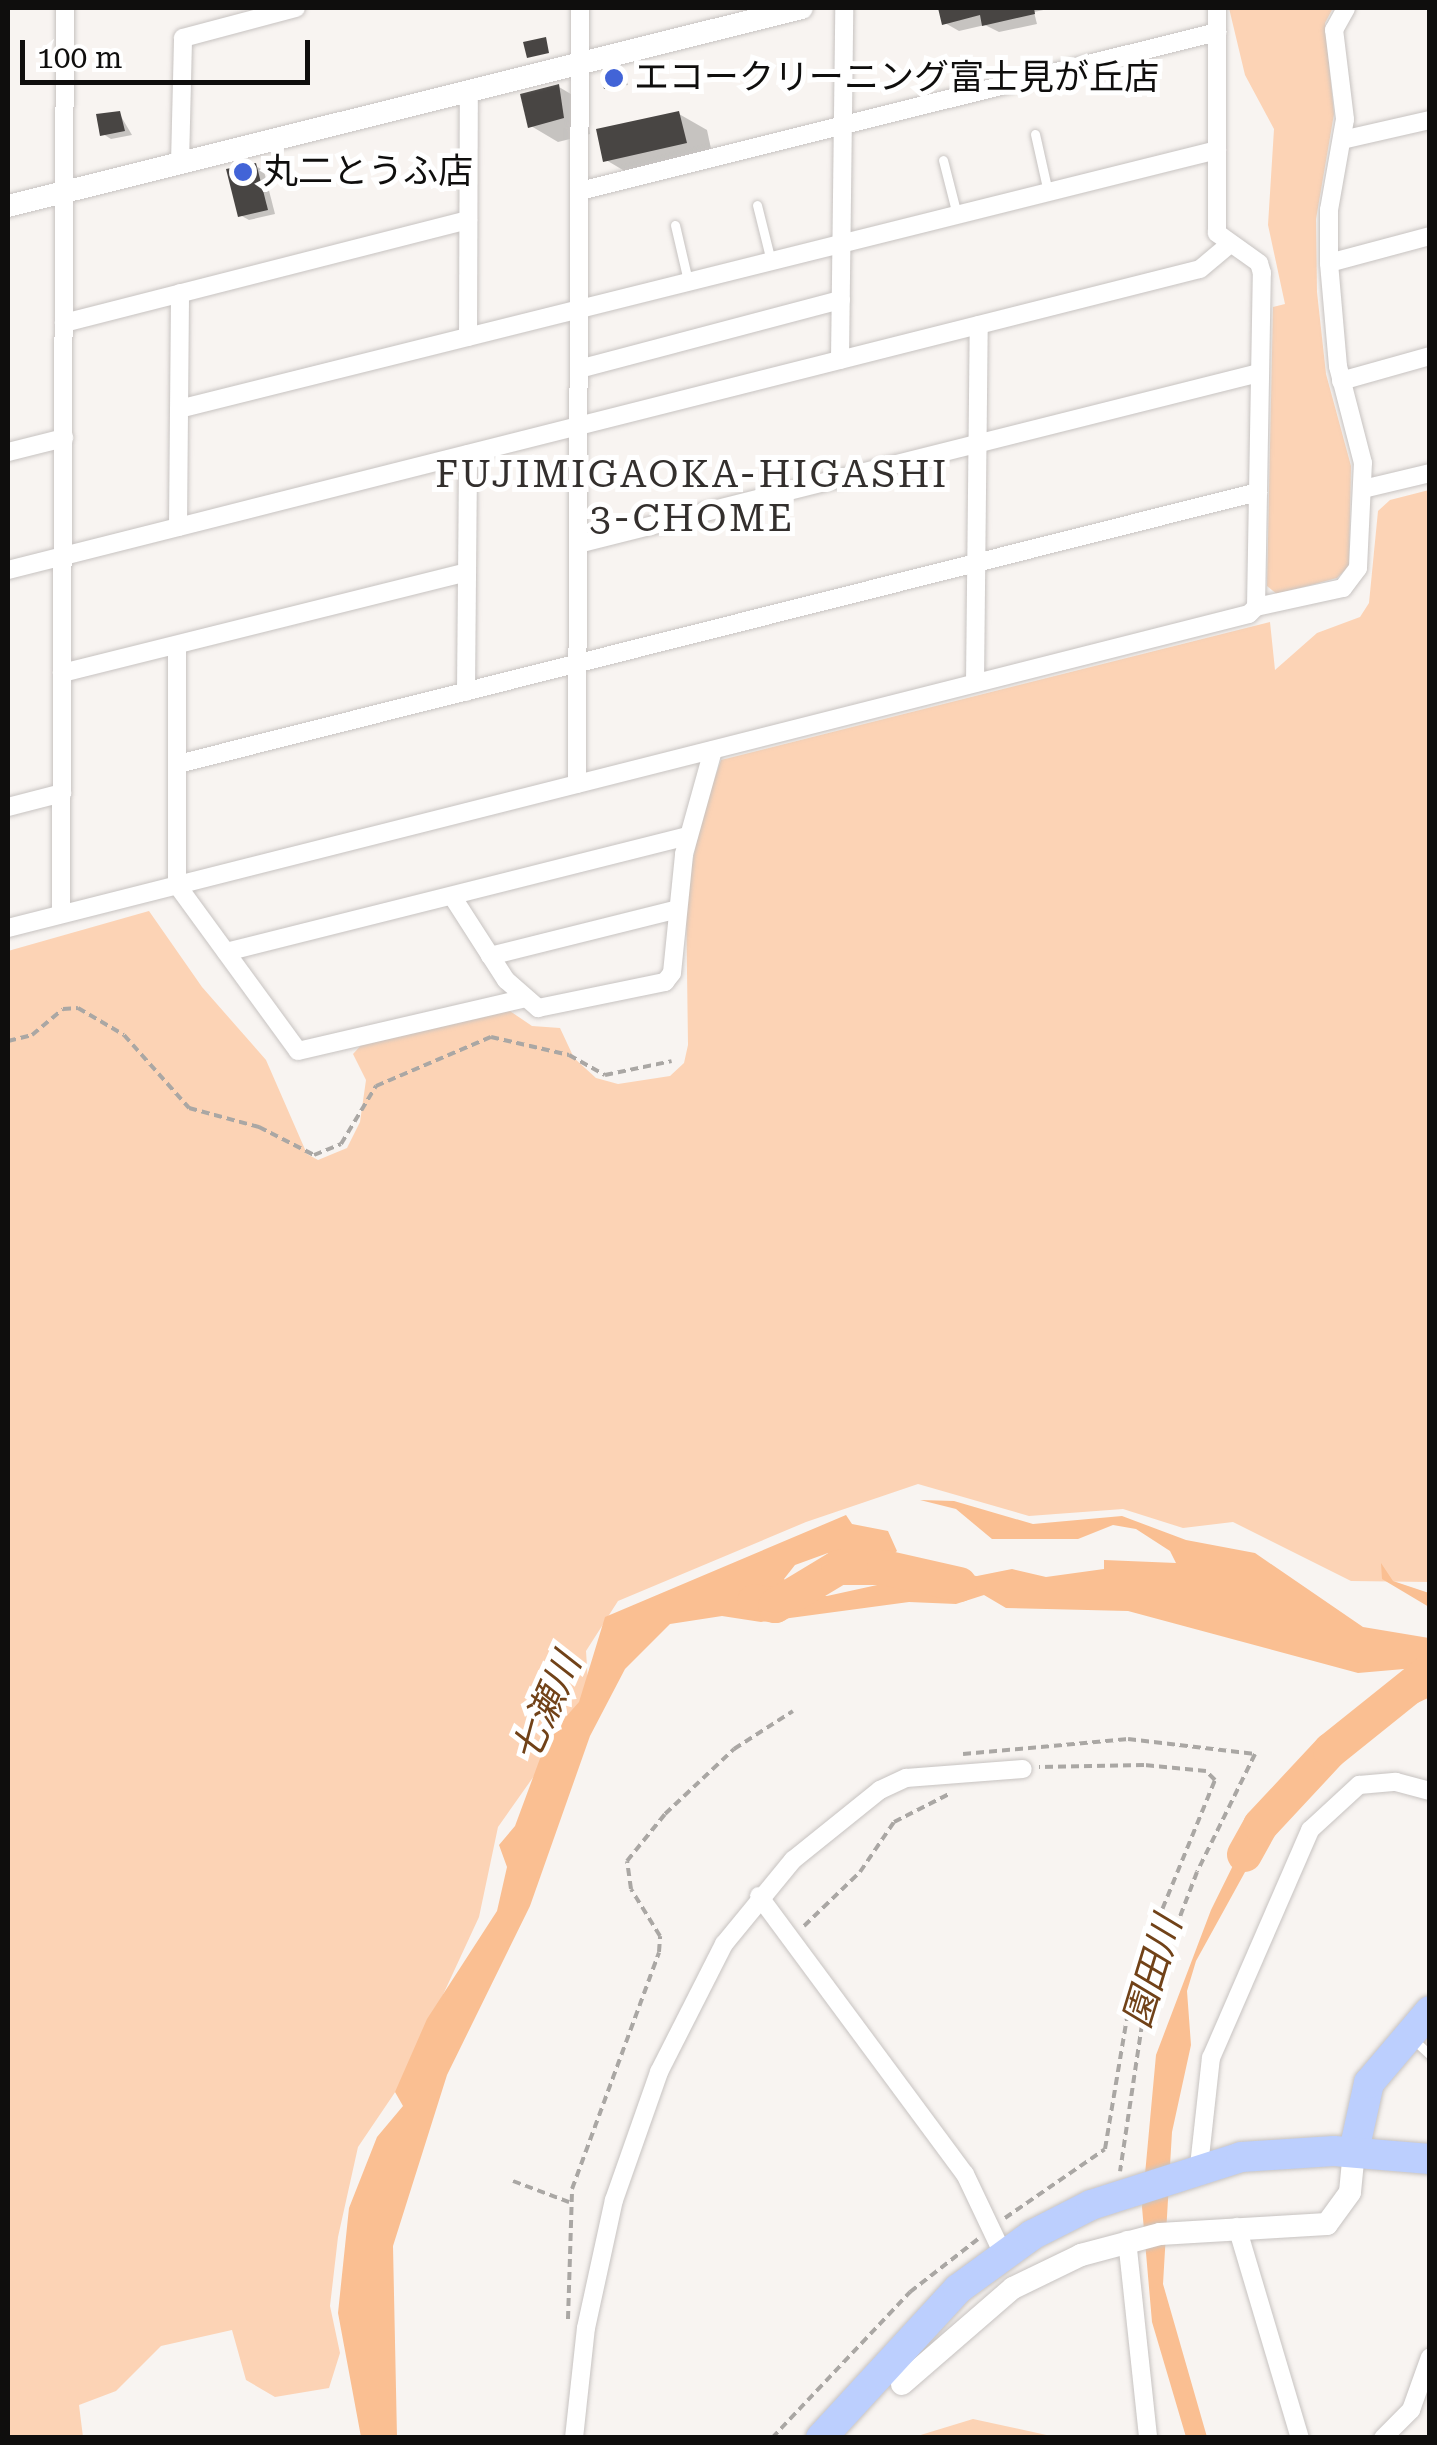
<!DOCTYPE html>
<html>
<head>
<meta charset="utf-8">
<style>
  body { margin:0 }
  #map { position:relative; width:1437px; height:2445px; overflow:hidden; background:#f8f4f1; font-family:"Roboto Serif","Noto Sans JP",serif }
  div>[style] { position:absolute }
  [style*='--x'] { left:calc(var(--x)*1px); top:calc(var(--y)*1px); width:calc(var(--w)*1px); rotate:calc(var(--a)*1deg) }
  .green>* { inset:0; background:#fcd3b5 }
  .water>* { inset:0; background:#fabf92 }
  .shadow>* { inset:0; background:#0003 }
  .river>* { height:35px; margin:-17.5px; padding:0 17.5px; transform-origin:17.5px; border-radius:17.5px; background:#fabf92 }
  .building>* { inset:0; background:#484543 }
  .path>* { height:4px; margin-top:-2px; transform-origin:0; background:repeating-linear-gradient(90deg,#aaa7a4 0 8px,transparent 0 13px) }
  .roads { filter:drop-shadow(0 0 2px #c7c3c1) drop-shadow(0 0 2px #c7c3c1) }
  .service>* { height:9px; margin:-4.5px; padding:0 4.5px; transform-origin:4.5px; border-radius:4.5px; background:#fff }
  .minor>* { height:18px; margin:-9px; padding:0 9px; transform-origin:9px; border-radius:9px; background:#fff }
  .tertiary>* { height:22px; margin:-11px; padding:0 11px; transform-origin:11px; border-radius:11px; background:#fff }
  .trunk>* { height:30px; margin:-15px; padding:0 15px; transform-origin:15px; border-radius:15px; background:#bccffe }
  .dots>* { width:28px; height:28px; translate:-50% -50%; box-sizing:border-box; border:5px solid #fff; border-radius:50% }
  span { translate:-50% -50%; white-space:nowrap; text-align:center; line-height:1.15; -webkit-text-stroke:10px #fff; paint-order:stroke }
  .poi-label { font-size:35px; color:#0f0e0d }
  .left { translate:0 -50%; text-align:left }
  .neighbourhood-label { font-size:38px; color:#332f2d; letter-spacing:2.5px }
  .water-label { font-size:38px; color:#714218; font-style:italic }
  .frame { position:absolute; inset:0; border:10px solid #0f0e0d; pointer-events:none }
  .scale { position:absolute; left:20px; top:40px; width:290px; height:45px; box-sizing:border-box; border:5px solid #0f0e0d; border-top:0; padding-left:12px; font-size:30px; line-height:35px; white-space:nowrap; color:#0f0e0d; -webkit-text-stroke:8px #fff; paint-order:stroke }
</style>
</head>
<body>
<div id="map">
  <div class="green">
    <div style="clip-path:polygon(1229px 8px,1333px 8px,1325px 23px,1334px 114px,1316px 219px,1317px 292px,1326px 374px,1351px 466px,1349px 566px,1337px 578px,1277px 594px,1267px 586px,1273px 307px,1285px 304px,1268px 225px,1274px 129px,1245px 75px)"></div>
    <div style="clip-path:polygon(1429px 490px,1429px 1582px,1351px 1581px,1233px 1522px,1183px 1528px,1123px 1509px,1029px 1516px,918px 1484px,806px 1522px,618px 1601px,586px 1651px,589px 1698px,498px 1827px,479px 1917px,404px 2079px,358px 2147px,338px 2237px,330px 2306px,340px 2353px,329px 2388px,275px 2397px,246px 2380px,232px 2330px,161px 2346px,116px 2391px,79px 2405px,83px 2437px,8px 2437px,8px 951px,149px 911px,202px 987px,266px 1060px,307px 1154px,318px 1160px,347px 1148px,360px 1122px,366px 1080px,353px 1054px,364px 1042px,504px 1007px,532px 1026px,560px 1028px,574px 1058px,596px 1078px,618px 1084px,670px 1076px,684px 1063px,688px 1045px,686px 896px,701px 818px,721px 760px,1270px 622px,1275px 670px,1317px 633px,1360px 617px,1369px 603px,1378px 511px,1390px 500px)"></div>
    <div style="clip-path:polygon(973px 2419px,1051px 2436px,1053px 2437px,914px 2437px)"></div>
  </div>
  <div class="water">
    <div style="clip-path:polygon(920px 1500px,954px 1501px,1033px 1524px,1122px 1516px,1186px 1540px,1255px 1553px,1363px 1627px,1429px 1638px,1428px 1698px,1368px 1726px,1324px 1764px,1250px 1863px,1196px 1961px,1187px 1991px,1191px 2045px,1172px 2132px,1163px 2284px,1207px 2437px,1186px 2437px,1152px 2322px,1142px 2207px,1156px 2055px,1211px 1910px,1252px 1827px,1285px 1809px,1328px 1740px,1414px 1694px,1427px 1667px,1358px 1673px,1128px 1611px,1006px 1608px,984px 1595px,956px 1604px,909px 1602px,761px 1622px,722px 1616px,670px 1624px,625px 1669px,590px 1736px,530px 1906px,447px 2075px,393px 2246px,397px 2437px,361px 2437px,338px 2313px,349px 2208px,377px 2137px,403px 2106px,395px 2092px,427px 2019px,497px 1911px,507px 1867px,499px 1845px,515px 1826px,548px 1737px,579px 1702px,605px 1617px,846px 1515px,852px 1524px,888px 1531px,897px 1551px,890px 1557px,867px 1550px,828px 1553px,795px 1565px,784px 1579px,798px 1595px,827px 1596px,932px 1573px,977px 1576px,1012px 1569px,1046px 1577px,1104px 1569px,1104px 1560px,1176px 1563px,1170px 1551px,1136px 1529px,1113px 1525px,1078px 1539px,992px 1539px,956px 1509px)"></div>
    <div style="clip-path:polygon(1381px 1563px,1393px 1581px,1429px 1593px,1429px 1607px,1382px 1579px)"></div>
  </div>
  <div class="shadow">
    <div style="clip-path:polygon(941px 8px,1053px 8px,1034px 12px,1037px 24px,999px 32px,985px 25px,959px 31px,945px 23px)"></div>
    <div style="clip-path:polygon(623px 72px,628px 85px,607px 88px)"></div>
    <div style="clip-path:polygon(559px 87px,586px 103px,590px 134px,558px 142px,531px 126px)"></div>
    <div style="clip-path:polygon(119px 113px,132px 135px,111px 139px,103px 134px)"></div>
    <div style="clip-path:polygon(679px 114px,707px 130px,713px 158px,633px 176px,606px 160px)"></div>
    <div style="clip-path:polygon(256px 166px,264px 171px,275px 214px,249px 220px,240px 215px)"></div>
  </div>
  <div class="river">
    <div style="--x:754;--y:1601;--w:21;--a:11"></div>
    <div style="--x:775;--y:1605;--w:74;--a:-31.1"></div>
    <div style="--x:838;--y:1567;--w:46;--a:0"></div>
    <div style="--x:884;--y:1567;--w:77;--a:12.8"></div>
    <div style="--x:1244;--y:1854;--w:33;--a:-61"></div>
    <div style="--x:1260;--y:1825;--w:103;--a:-47"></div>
    <div style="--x:1330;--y:1750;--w:128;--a:-38.7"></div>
  </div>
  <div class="building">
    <div style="clip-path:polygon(938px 8px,1034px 8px,1035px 14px,982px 26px,980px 15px,942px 25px)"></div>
    <div style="clip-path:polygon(546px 37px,549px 53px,527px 58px,523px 42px)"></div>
    <div style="clip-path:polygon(623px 69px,626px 84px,604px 89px,601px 75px)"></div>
    <div style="clip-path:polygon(559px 84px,564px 118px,528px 128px,520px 94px)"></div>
    <div style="clip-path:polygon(120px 111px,125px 131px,100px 136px,96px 114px)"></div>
    <div style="clip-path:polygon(679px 111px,687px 143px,603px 162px,596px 129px)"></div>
    <div style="clip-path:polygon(256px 163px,268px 210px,238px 217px,226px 169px)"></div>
  </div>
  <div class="path">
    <div style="--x:8;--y:1041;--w:25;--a:-14"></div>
    <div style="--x:32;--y:1035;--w:40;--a:-40"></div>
    <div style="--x:63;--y:1009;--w:15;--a:-4"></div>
    <div style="--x:78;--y:1008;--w:53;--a:30.4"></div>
    <div style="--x:124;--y:1035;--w:98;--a:48.3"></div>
    <div style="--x:189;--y:1108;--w:73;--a:15.2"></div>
    <div style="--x:259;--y:1127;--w:62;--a:27"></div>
    <div style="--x:314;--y:1155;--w:29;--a:-22"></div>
    <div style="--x:341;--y:1144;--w:68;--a:-58.9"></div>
    <div style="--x:376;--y:1086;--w:125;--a:-23.1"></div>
    <div style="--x:491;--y:1037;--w:80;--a:13"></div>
    <div style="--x:569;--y:1055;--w:41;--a:29.1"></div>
    <div style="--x:605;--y:1075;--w:68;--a:-11.8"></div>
    <div style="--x:963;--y:1754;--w:166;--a:-5.2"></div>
    <div style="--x:1128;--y:1739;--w:128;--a:6.7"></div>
    <div style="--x:1255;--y:1754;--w:131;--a:116.2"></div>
    <div style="--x:1197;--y:1872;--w:149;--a:110.9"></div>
    <div style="--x:1144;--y:2011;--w:162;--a:98.5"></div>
    <div style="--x:804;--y:1926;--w:78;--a:-44"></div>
    <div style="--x:860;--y:1872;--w:60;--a:-55.8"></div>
    <div style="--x:894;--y:1822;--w:62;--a:-27"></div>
    <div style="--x:513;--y:2181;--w:60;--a:20.6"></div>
    <div style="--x:1005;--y:2218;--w:121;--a:-34.6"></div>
    <div style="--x:1105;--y:2149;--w:170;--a:-80.5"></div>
    <div style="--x:1133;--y:1981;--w:217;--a:-67.8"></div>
    <div style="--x:1215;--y:1780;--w:13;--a:-135"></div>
    <div style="--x:1206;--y:1771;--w:62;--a:-174.5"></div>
    <div style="--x:1144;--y:1765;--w:105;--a:178.9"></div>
    <div style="--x:568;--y:2319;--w:130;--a:-88.2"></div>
    <div style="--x:572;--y:2189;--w:252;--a:-69.8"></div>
    <div style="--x:659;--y:1952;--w:16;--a:-86"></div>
    <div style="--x:660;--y:1936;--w:55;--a:-121.7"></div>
    <div style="--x:631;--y:1889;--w:28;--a:-98"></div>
    <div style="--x:627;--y:1861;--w:60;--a:-51"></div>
    <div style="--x:665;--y:1814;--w:95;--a:-43.3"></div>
    <div style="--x:734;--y:1749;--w:70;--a:-32.8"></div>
    <div style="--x:772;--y:2438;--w:201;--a:-46.6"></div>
    <div style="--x:910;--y:2292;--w:86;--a:-37.9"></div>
  </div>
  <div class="roads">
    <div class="service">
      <div style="--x:1035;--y:134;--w:59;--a:77.4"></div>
      <div style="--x:943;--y:160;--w:57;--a:75.7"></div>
      <div style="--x:757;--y:205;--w:58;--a:76"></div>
      <div style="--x:675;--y:225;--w:57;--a:76.9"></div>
      <div style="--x:1414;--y:2040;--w:22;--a:43"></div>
    </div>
    <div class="minor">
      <div style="--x:1342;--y:140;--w:90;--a:-12.8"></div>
      <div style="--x:180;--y:163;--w:125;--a:-88.6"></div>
      <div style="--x:183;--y:38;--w:117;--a:-14.9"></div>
      <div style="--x:580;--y:191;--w:657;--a:-14.02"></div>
      <div style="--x:1329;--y:263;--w:105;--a:-15"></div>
      <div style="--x:64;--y:323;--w:417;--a:-14.3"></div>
      <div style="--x:468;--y:337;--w:246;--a:-89.8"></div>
      <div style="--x:840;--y:360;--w:352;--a:-89.3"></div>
      <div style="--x:579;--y:369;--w:271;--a:-14.8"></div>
      <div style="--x:1341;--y:381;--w:92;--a:-15.7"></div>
      <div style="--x:179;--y:409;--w:1070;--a:-14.01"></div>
      <div style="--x:8;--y:452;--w:58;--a:-14"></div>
      <div style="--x:1363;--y:489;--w:69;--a:-13.4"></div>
      <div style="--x:178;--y:527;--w:234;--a:-89.5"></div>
      <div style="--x:578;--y:544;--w:702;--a:-14.1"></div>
      <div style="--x:8;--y:570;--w:1229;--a:-14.17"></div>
      <div style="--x:1200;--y:269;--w:38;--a:-40"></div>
      <div style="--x:1256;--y:607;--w:89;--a:-12.3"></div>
      <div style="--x:1343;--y:588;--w:25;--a:-53"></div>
      <div style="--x:1358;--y:568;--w:105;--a:-87.3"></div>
      <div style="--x:1363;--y:463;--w:100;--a:-104.5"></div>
      <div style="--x:1338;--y:366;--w:103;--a:-95"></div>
      <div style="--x:1329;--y:263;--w:53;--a:-90"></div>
      <div style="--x:1329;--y:210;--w:92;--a:-80"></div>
      <div style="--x:1345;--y:119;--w:90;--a:-97"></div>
      <div style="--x:1334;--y:30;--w:25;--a:-61"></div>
      <div style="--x:177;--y:645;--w:240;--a:90"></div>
      <div style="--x:177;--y:885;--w:205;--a:53.9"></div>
      <div style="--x:298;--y:1051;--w:233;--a:-13.1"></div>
      <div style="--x:62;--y:673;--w:416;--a:-14"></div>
      <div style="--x:975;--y:683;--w:358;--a:-89.4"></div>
      <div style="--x:466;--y:692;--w:238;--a:-89.5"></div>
      <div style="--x:178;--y:764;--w:1114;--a:-14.14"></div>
      <div style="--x:577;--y:784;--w:776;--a:-89.78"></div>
      <div style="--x:8;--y:807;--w:56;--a:-14.5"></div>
      <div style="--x:452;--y:896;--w:100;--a:57.3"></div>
      <div style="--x:506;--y:980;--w:43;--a:41.2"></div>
      <div style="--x:538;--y:1008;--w:130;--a:-11.6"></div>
      <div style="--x:665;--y:982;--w:11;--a:-52"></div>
      <div style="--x:672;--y:973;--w:120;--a:-84.2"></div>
      <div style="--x:684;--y:854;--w:108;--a:-74.4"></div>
      <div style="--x:61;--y:914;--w:906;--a:-89.75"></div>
      <div style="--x:8;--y:928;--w:1280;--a:-14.2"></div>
      <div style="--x:1249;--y:614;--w:10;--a:-45"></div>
      <div style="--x:1256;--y:607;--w:334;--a:-89"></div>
      <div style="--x:1262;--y:273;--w:10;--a:-107"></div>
      <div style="--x:1259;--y:263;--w:52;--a:-144.5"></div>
      <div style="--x:1217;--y:233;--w:225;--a:-90"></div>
      <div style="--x:226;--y:952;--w:477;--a:-14.1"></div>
      <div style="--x:490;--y:956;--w:191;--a:-14"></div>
      <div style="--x:759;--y:1896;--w:346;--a:53.5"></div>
      <div style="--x:965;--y:2174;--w:89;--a:64.6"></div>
      <div style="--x:1199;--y:2166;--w:109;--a:-83.7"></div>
      <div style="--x:1211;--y:2058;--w:249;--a:-66.5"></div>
      <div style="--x:1310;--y:1830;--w:67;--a:-42.6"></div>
      <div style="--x:1359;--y:1785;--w:37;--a:-5"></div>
      <div style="--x:1396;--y:1782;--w:35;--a:15"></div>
      <div style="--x:1237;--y:2227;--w:220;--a:73.4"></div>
      <div style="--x:1127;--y:2240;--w:199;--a:83.9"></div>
      <div style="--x:574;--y:2438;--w:111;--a:-83.8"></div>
      <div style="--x:586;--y:2328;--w:131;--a:-77.7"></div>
      <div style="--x:614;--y:2200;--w:136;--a:-70.6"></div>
      <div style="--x:659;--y:2072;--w:144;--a:-63.1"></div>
      <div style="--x:724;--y:1944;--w:109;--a:-50.6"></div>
      <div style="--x:793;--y:1860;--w:112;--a:-38.8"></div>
      <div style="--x:880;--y:1790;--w:29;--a:-25"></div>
      <div style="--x:906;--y:1778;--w:117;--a:-4.4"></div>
      <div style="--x:1383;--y:2438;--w:40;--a:-45"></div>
      <div style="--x:1411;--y:2410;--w:56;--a:-70.3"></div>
    </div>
    <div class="tertiary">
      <div style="--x:8;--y:206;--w:818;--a:-14"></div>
      <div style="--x:902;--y:2384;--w:147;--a:-40.9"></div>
      <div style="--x:1013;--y:2288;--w:76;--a:-25.9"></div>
      <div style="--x:1081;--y:2255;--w:82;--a:-14.9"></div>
      <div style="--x:1160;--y:2234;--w:167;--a:-3.4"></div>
      <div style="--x:1327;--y:2224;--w:39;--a:-54"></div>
      <div style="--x:1350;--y:2192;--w:41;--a:-84.4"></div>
    </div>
    <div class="trunk">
      <div style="--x:1354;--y:2151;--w:70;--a:-77.6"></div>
      <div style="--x:1369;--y:2083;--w:94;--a:-49.7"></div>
      <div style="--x:821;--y:2438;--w:202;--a:-47.4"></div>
      <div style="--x:958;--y:2289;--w:92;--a:-36.1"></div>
      <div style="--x:1032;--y:2235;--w:66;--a:-27"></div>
      <div style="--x:1091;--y:2205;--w:157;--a:-17.7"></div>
      <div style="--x:1241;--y:2157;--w:93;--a:-3.7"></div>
      <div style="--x:1334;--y:2151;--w:96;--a:4.8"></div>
    </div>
  </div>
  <div class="dots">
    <div style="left:614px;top:78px;background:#4264d7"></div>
    <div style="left:243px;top:172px;background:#4264d7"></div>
  </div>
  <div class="poi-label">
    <span class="left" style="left:634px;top:78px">エコークリーニング富士見が丘店</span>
    <span class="left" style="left:263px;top:172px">丸二とうふ店</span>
  </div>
  <div class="neighbourhood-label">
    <span style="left:692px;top:497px">FUJIMIGAOKA-HIGASHI<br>3-CHOME</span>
  </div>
  <div class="water-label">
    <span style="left:547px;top:1708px;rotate:-66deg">七瀬川</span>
    <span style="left:1153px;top:1972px;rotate:-73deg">園田川</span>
  </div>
  <div class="frame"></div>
  <div class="scale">100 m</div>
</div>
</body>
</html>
